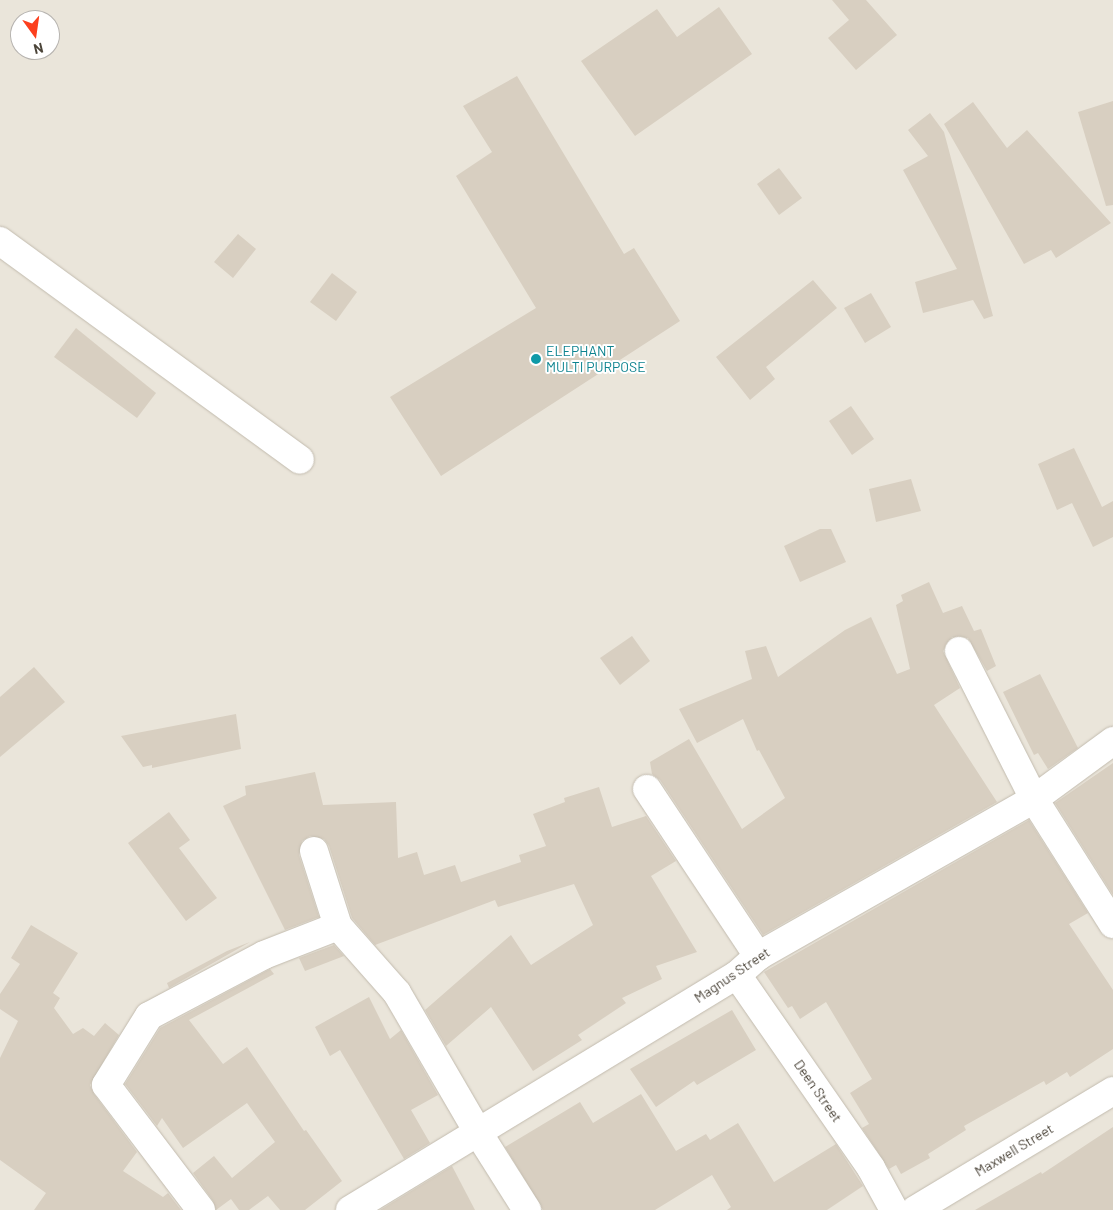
<!DOCTYPE html>
<html>
<head>
<meta charset="utf-8">
<style>
  body { margin:0 }
  #map { position:relative; width:1113px; height:1210px; overflow:hidden; background:#f6f3ec; font-family:Barlow,sans-serif }
  div>[style] { position:absolute }
  [style*='--x'] { left:calc(var(--x)*1px); top:calc(var(--y)*1px); width:calc(var(--w)*1px); rotate:calc(var(--a)*1deg) }
  .residential>* { inset:0; background:#eae5da }
  .building>* { inset:0; background:#d8cfc1 }
  .roads { filter:drop-shadow(0 0 1px #c2bbae) drop-shadow(0 0 1px #c2bbae) }
  .minor>* { height:28px; margin:-14px; padding:0 14px; transform-origin:14px; border-radius:14px; background:#fff }
  .dots>* { width:14px; height:14px; translate:-50% -50%; box-sizing:border-box; border:2px solid #fff; border-radius:50% }
  span { translate:-50% -50%; white-space:nowrap; text-align:center; line-height:1.15; -webkit-text-stroke:4px #fff; paint-order:stroke }
  .culture-label { font-size:14px; color:#0d838f }
  .left { translate:0 -50%; text-align:left }
  .street-label { font-size:14px; color:#4b4439 }
  .north { position:absolute; left:10px; top:10px; width:50px; height:50px; box-sizing:border-box; background:#fff; border:1px solid #b7b4b0; border-radius:50%; rotate:166deg; font-size:14px; font-weight:700; line-height:20px; text-align:center; color:#4b4439 }
  .north::after { content:''; display:block; margin:auto; width:18px; height:22px; background:#fc3f1d; clip-path:polygon(50% 0,100% 100%,50% 72%,0 100%) }
</style>
</head>
<body>
<div id="map">
  <div class="residential">
    <div style="clip-path:polygon(evenodd,0 0,1113px 0,1113px 1210px,0 1210px,0 0,20px 20px,50px 20px,50px 50px,20px 50px,20px 20px)"></div>
  </div>
  <div class="building">
    <div style="clip-path:polygon(832px 0,866px 0,897px 35px,856px 70px,828px 38px,849px 20px)"></div>
    <div style="clip-path:polygon(719px 7px,752px 54px,635px 136px,581px 61px,657px 9px,677px 37px)"></div>
    <div style="clip-path:polygon(517px 76px,624px 254px,634px 248px,680px 321px,441px 476px,390px 397px,536px 308px,456px 176px,492px 152px,463px 106px)"></div>
    <div style="clip-path:polygon(1113px 101px,1113px 205px,1106px 206px,1078px 112px)"></div>
    <div style="clip-path:polygon(973px 102px,1007px 148px,1027px 130px,1111px 223px,1056px 258px,1051px 250px,1024px 264px,944px 124px)"></div>
    <div style="clip-path:polygon(930px 113px,944px 132px,993px 316px,984px 319px,973px 300px,923px 313px,915px 282px,957px 269px,903px 170px,928px 156px,908px 130px)"></div>
    <div style="clip-path:polygon(779px 168px,802px 198px,779px 215px,757px 184px)"></div>
    <div style="clip-path:polygon(238px 234px,256px 249px,233px 278px,214px 262px)"></div>
    <div style="clip-path:polygon(332px 273px,357px 292px,336px 321px,310px 302px)"></div>
    <div style="clip-path:polygon(813px 280px,837px 308px,766px 367px,775px 379px,750px 400px,716px 357px)"></div>
    <div style="clip-path:polygon(871px 293px,891px 327px,865px 343px,844px 308px)"></div>
    <div style="clip-path:polygon(76px 328px,156px 393px,137px 418px,54px 357px)"></div>
    <div style="clip-path:polygon(851px 406px,874px 439px,852px 455px,829px 421px)"></div>
    <div style="clip-path:polygon(1074px 448px,1102px 507px,1113px 501px,1113px 537px,1093px 547px,1072px 503px,1057px 510px,1038px 464px)"></div>
    <div style="clip-path:polygon(911px 479px,921px 511px,876px 522px,869px 489px)"></div>
    <div style="clip-path:polygon(820px 529px,831px 529px,846px 562px,800px 582px,784px 546px)"></div>
    <div style="clip-path:polygon(929px 582px,943px 613px,962px 606px,974px 631px,981px 629px,996px 666px,987px 671px,968px 638px,952px 637px,943px 651px,960px 688px,934px 705px,997px 802px,763px 935px,660px 780px,652px 774px,650px 762px,689px 739px,742px 829px,785px 798px,759px 750px,757px 751px,743px 719px,697px 743px,679px 709px,752px 679px,745px 651px,766px 646px,778px 677px,845px 630px,871px 617px,897px 674px,910px 669px,896px 605px,903px 601px,901px 595px)"></div>
    <div style="clip-path:polygon(632px 636px,650px 661px,620px 685px,600px 658px)"></div>
    <div style="clip-path:polygon(34px 667px,65px 702px,0 757px,0 697px)"></div>
    <div style="clip-path:polygon(1040px 674px,1078px 748px,1048px 769px,1038px 753px,1034px 755px,1003px 692px)"></div>
    <div style="clip-path:polygon(236px 714px,241px 749px,152px 768px,152px 765px,143px 767px,121px 736px)"></div>
    <div style="clip-path:polygon(1113px 763px,1113px 895px,1055px 803px)"></div>
    <div style="clip-path:polygon(315px 772px,323px 805px,396px 802px,398px 858px,417px 852px,424px 875px,455px 865px,461px 882px,521px 862px,519px 855px,546px 846px,533px 814px,565px 802px,564px 798px,599px 787px,612px 827px,646px 816px,676px 861px,651px 876px,697px 952px,656px 966px,662px 979px,622px 998px,626px 1003px,578px 1035px,582px 1040px,533px 1071px,491px 1007px,446px 1046px,425px 1010px,511px 935px,531px 965px,593px 925px,574px 884px,498px 907px,495px 900px,375px 945px,352px 918px,329px 846px,324px 839px,310px 836px,302px 841px,299px 855px,319px 917px,285px 930px,223px 806px,246px 795px,245px 786px)"></div>
    <div style="clip-path:polygon(169px 812px,190px 840px,179px 848px,217px 898px,186px 921px,128px 843px)"></div>
    <div style="clip-path:polygon(1029px 820px,1088px 913px,1069px 924px,1113px 990px,1113px 1049px,1070px 1077px,1067px 1072px,1046px 1085px,1044px 1081px,964px 1126px,966px 1130px,928px 1154px,930px 1158px,901px 1174px,896px 1165px,889px 1169px,862px 1128px,869px 1124px,850px 1093px,872px 1079px,826px 1002px,800px 1019px,792px 1006px,788px 1008px,764px 972px)"></div>
    <div style="clip-path:polygon(31px 925px,78px 953px,53px 993px,60px 998px,54px 1008px,73px 1034px,83px 1028px,94px 1036px,105px 1023px,119px 1035px,90px 1085px,94px 1094px,137px 1152px,123px 1171px,163px 1197px,168px 1193px,181px 1210px,34px 1210px,46px 1193px,0 1160px,0 1058px,18px 1021px,0 1009px,0 994px,20px 964px,11px 958px)"></div>
    <div style="clip-path:polygon(250px 942px,169px 988px,167px 983px,227px 951px)"></div>
    <div style="clip-path:polygon(334px 945px,344px 956px,305px 971px,299px 958px)"></div>
    <div style="clip-path:polygon(270px 969px,274px 974px,189px 1020px,223px 1064px,247px 1047px,304px 1131px,306px 1130px,342px 1181px,305px 1210px,280px 1210px,268px 1196px,249px 1210px,239px 1210px,231px 1199px,216px 1210px,213px 1201px,193px 1173px,214px 1156px,232px 1178px,275px 1142px,247px 1103px,183px 1148px,162px 1118px,157px 1126px,125px 1084px,160px 1028px)"></div>
    <div style="clip-path:polygon(369px 997px,390px 1039px,401px 1030px,438px 1095px,411px 1110px,430px 1143px,404px 1159px,340px 1050px,330px 1056px,315px 1027px)"></div>
    <div style="clip-path:polygon(732px 1010px,756px 1050px,697px 1085px,694px 1081px,656px 1107px,630px 1069px)"></div>
    <div style="clip-path:polygon(641px 1094px,676px 1151px,706px 1134px,710px 1140px,738px 1123px,774px 1182px,836px 1144px,863px 1186px,827px 1210px,727px 1210px,731px 1207px,712px 1175px,655px 1210px,543px 1210px,505px 1147px,580px 1102px,593px 1123px)"></div>
    <div style="clip-path:polygon(1113px 1127px,1113px 1210px,975px 1210px,1041px 1172px,1042px 1174px)"></div>
    <div style="clip-path:polygon(452px 1166px,475px 1210px,380px 1210px)"></div>
  </div>
  <div class="roads">
    <div class="minor">
      <div style="--x:0;--y:241;--w:371;--a:36.1"></div>
      <div style="--x:959;--y:651;--w:166;--a:63.1"></div>
      <div style="--x:1034;--y:799;--w:148;--a:57.7"></div>
      <div style="--x:647;--y:789;--w:201;--a:56.4"></div>
      <div style="--x:314;--y:851;--w:79;--a:72.3"></div>
      <div style="--x:338;--y:926;--w:89;--a:48.6"></div>
      <div style="--x:397;--y:993;--w:163;--a:59.8"></div>
      <div style="--x:479;--y:1134;--w:90;--a:57.7"></div>
      <div style="--x:737;--y:975;--w:235;--a:55.2"></div>
      <div style="--x:871;--y:1168;--w:48;--a:61.3"></div>
      <div style="--x:201;--y:1210;--w:157;--a:-127.2"></div>
      <div style="--x:106;--y:1085;--w:81;--a:-58.1"></div>
      <div style="--x:149;--y:1016;--w:130;--a:-27.9"></div>
      <div style="--x:264;--y:955;--w:79;--a:-21.4"></div>
      <div style="--x:350;--y:1210;--w:453;--a:-31.3"></div>
      <div style="--x:737;--y:975;--w:28;--a:-42"></div>
      <div style="--x:758;--y:956;--w:318;--a:-29.6"></div>
      <div style="--x:1034;--y:799;--w:98;--a:-36.3"></div>
      <div style="--x:915;--y:1210;--w:231;--a:-31"></div>
    </div>
  </div>
  <div class="dots">
    <div style="left:536px;top:359px;background:#0f9aa8"></div>
  </div>
  <div class="culture-label">
    <span class="left" style="left:546px;top:359px">ELEPHANT<br>MULTI PURPOSE</span>
  </div>
  <div class="street-label">
    <span style="left:732px;top:975px;rotate:-34deg">Magnus Street</span>
    <span style="left:818px;top:1091px;rotate:55deg">Deen Street</span>
    <span style="left:1014px;top:1150px;rotate:-31deg">Maxwell Street</span>
  </div>
  <div class="north">N</div>
</div>
</body>
</html>
